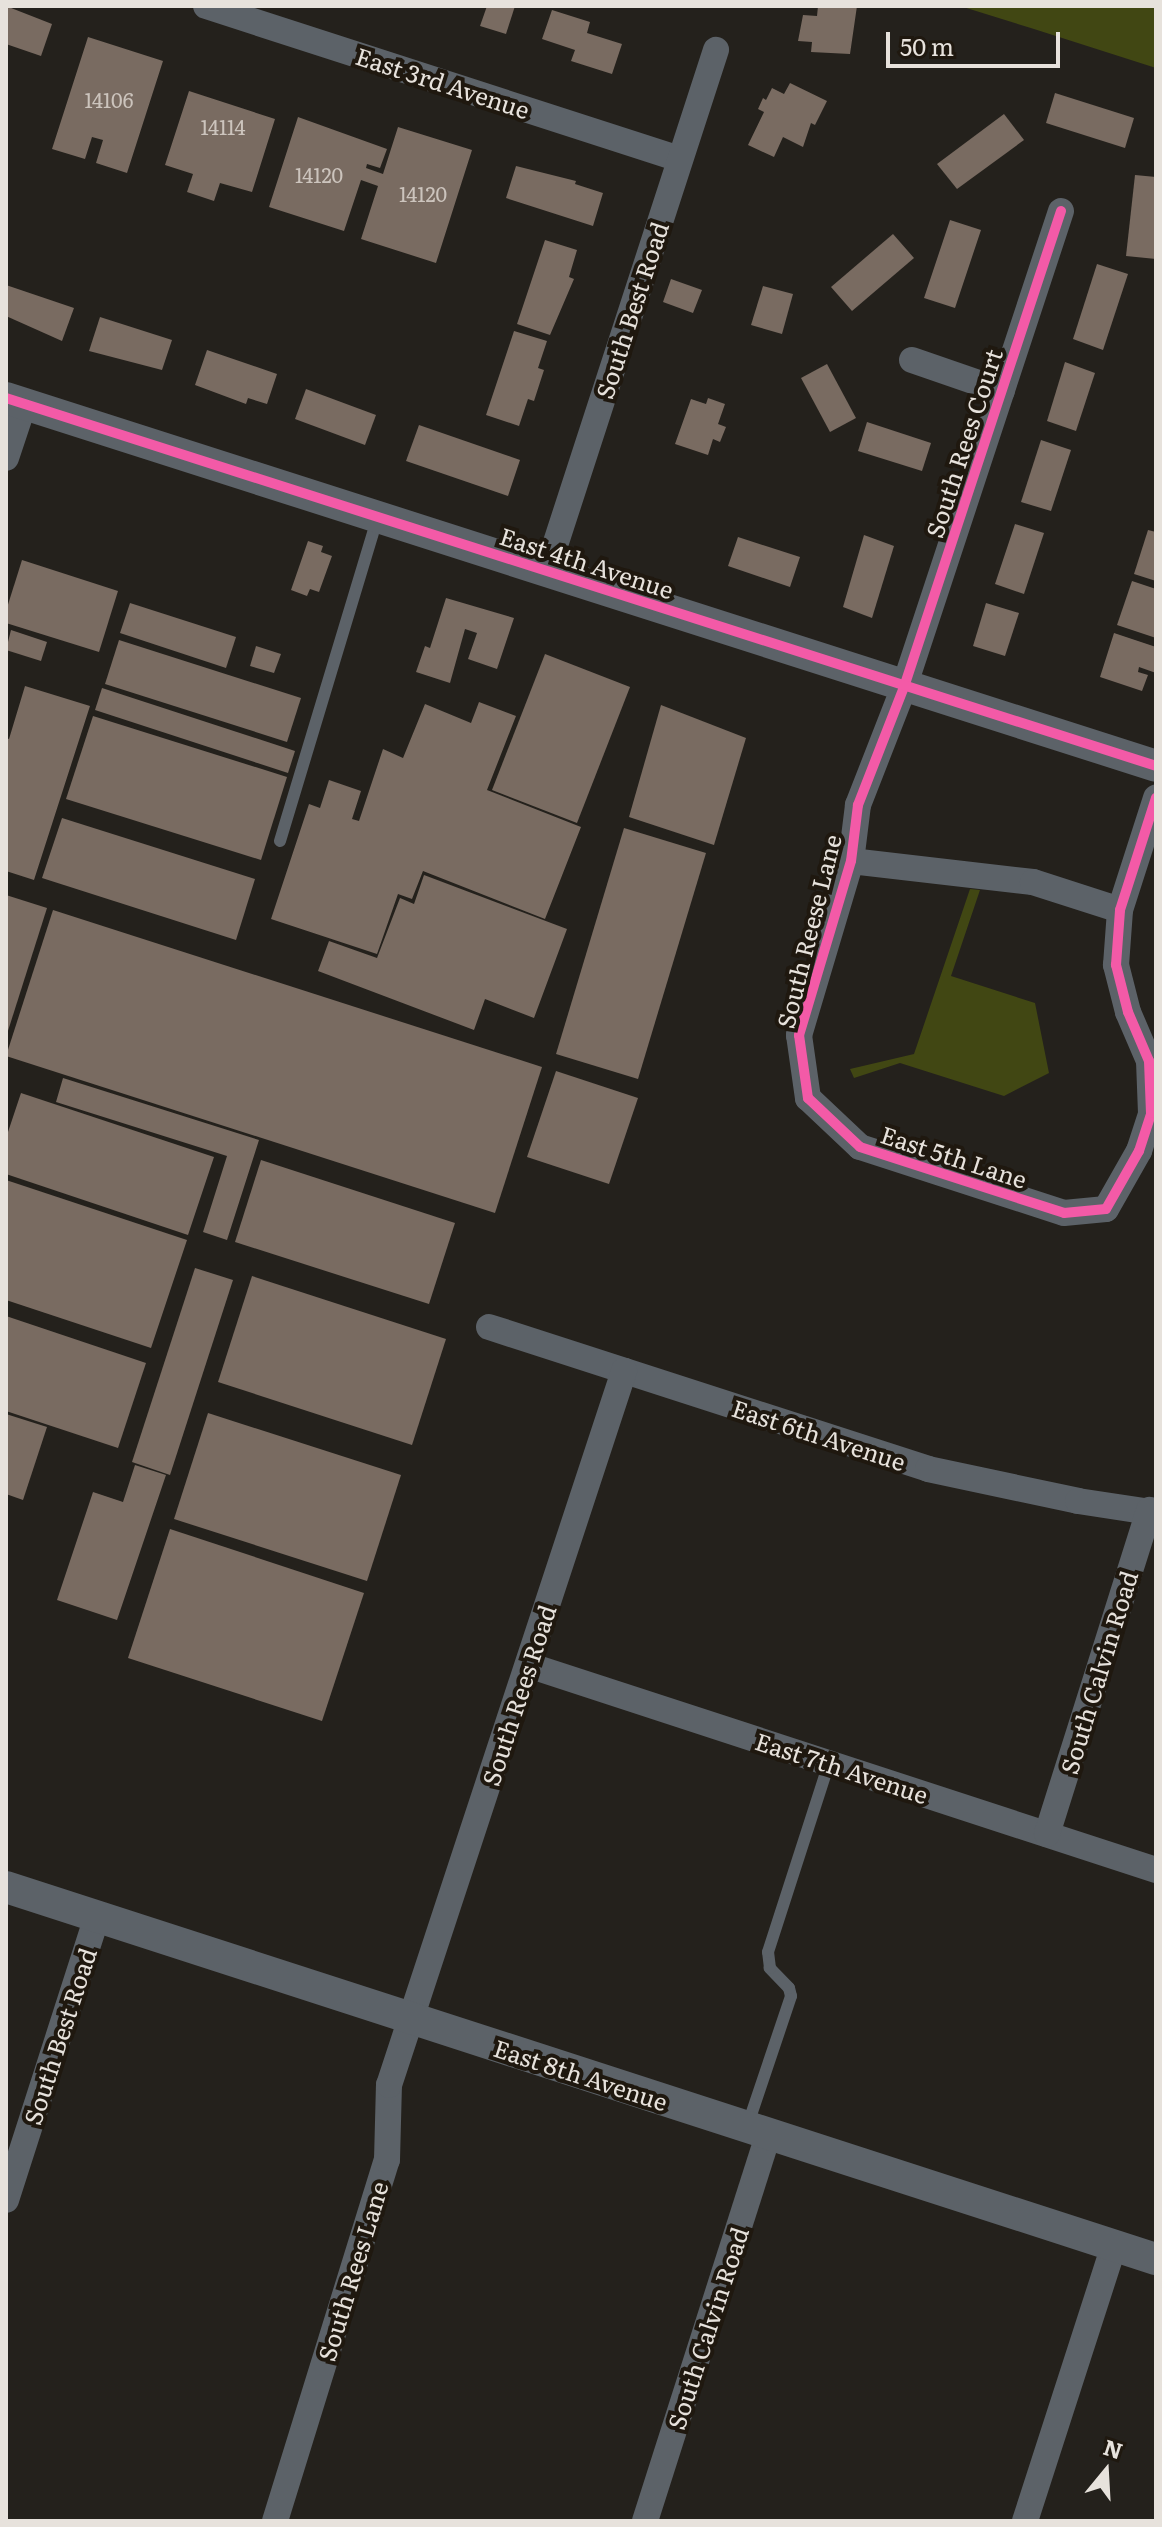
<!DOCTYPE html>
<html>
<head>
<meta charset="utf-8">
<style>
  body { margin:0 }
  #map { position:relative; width:1162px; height:2527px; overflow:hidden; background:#24211c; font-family:Literata,serif }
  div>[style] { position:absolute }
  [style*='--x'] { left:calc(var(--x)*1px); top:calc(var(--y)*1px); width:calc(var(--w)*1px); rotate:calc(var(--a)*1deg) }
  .green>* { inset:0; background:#414713 }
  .building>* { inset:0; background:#796b61 }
  .service>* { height:12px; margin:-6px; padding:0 6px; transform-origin:6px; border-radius:6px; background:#5c6268 }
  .minor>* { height:26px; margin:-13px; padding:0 13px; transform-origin:13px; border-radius:13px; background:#5c6268 }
  .tertiary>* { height:32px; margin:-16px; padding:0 16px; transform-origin:16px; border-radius:16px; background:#5c6268 }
  .cycleway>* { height:10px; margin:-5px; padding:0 5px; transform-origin:5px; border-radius:5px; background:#f35aa7 }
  span { translate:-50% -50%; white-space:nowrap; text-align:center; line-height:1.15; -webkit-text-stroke:8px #1f180f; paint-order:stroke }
  .number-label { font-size:20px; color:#ccc4bd }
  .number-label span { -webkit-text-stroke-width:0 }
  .street-label { font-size:24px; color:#e7e2dc }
  .frame { position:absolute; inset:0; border:8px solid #e7e2dc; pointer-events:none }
  .north { position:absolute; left:1066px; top:2431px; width:80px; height:80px; -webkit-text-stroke:6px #1f180f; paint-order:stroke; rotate:18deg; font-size:22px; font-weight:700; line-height:32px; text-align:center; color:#e7e2dc }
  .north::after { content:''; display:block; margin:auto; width:28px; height:36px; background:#e7e2dc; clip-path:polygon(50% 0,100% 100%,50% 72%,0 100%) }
  .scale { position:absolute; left:886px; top:32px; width:174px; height:36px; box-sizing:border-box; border:4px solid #e7e2dc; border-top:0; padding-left:10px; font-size:24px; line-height:28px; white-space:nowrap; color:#e7e2dc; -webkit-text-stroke:6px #1f180f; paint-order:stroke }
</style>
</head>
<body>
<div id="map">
  <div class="green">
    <div style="clip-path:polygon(960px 6px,1156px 6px,1156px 68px,1034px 29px)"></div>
    <div style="clip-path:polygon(970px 889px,980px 890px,951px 976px,1035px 1003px,1049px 1073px,1004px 1096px,900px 1063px,854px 1078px,850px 1069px,914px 1054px)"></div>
  </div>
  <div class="building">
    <div style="clip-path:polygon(6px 6px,52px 24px,41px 56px,6px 44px)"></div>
    <div style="clip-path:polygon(487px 6px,515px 6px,506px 34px,480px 26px)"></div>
    <div style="clip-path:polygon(818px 6px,857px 6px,850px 54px,811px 52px,812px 42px,798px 41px,803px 15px,817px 16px)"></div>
    <div style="clip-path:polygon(552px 10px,590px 22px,587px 33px,622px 44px,612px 74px,571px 61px,575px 50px,542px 39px)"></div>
    <div style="clip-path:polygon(88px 37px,163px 61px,127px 173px,96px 163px,103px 140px,92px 137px,85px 159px,52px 149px)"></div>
    <div style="clip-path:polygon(790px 83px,827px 101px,815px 125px,811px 123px,803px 147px,783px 137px,774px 157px,748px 145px,764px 112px,758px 109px,763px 98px,766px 100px,772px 88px,784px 94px)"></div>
    <div style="clip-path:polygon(189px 91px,275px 119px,252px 192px,220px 183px,214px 201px,187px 192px,193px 174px,165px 165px)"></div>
    <div style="clip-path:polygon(1055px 93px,1134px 118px,1125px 148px,1046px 123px)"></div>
    <div style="clip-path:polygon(1004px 114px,1024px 140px,957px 189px,937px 164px)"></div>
    <div style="clip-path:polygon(298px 117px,387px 149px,380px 168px,367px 164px,366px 168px,383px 174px,398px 127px,472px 150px,436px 263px,361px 239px,378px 186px,361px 180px,344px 231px,269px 207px)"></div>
    <div style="clip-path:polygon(516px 166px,576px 181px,575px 184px,603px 193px,593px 226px,506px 198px)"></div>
    <div style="clip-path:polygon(1135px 175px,1156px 177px,1156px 259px,1126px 256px)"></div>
    <div style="clip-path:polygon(950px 220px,981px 230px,955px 308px,924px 298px)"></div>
    <div style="clip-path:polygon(893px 234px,914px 258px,852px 311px,831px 287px)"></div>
    <div style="clip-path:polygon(545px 240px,577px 250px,569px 277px,574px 279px,550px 335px,517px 324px)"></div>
    <div style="clip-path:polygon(1097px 264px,1128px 274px,1103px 350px,1073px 339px)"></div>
    <div style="clip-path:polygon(671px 279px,702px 290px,693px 313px,663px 302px)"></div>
    <div style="clip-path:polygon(6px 285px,74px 308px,62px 341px,6px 316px)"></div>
    <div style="clip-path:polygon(763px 286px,793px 294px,782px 334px,751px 325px)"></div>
    <div style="clip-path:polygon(100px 317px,172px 340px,162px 370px,89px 351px)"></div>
    <div style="clip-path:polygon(514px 331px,547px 341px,538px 368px,544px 370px,534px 401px,528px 399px,519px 426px,486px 415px)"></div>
    <div style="clip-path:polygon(207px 350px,277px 374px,267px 404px,248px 398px,246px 404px,195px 385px)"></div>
    <div style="clip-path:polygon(1065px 362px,1095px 373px,1076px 431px,1047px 421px)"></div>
    <div style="clip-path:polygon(827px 364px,856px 418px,830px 432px,801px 378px)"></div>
    <div style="clip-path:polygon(306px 389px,376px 415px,365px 445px,295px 419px)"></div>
    <div style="clip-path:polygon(708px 398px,725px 404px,718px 424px,726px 427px,720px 442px,713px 439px,708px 455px,675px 444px,691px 399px,706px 404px)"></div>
    <div style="clip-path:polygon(867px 422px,931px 443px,922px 471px,858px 451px)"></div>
    <div style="clip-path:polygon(419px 425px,520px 460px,508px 496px,406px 461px)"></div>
    <div style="clip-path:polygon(1041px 440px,1071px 450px,1051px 511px,1021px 502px)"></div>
    <div style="clip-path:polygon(1015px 524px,1044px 533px,1024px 594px,995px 584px)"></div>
    <div style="clip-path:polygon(1148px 530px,1156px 532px,1156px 581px,1134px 574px)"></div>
    <div style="clip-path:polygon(864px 535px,894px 546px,872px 618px,843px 607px)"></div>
    <div style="clip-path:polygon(738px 537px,800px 557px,790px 587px,728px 566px)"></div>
    <div style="clip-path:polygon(308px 541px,323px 546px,321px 552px,332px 556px,319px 592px,310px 589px,307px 596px,291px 590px)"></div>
    <div style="clip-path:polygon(22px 560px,118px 591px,99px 652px,6px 623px,6px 611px)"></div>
    <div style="clip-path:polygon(1132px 581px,1156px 589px,1156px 638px,1117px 625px)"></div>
    <div style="clip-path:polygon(446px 598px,514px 618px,497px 669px,468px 659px,477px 633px,465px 629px,450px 683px,416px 672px,425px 646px,430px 648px)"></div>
    <div style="clip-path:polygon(130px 603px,236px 637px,226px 668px,120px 633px)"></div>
    <div style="clip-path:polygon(986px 603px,1019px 613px,1005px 656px,973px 646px)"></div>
    <div style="clip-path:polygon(11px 630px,47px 642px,41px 661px,6px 650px)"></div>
    <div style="clip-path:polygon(1114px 633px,1156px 647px,1156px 673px,1139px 667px,1138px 672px,1148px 675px,1142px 691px,1100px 677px)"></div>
    <div style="clip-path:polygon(119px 640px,301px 698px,287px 742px,105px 684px)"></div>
    <div style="clip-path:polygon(256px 646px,281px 654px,274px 673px,250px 666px)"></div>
    <div style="clip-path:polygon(545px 654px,630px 687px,577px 823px,492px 790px)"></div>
    <div style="clip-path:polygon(25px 686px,90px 706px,34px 880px,6px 871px,6px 738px,9px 739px)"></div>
    <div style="clip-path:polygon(102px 688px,295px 751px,288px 773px,95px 710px)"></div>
    <div style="clip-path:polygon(479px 702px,516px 716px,487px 790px,581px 827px,545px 919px,423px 871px,412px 899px,398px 894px,377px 954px,271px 919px,309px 804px,320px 808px,329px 780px,361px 791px,352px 819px,359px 821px,383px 749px,403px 758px,425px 704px,471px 723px)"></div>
    <div style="clip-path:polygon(661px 705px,746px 738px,714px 845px,629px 817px)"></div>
    <div style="clip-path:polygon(93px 716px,287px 777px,261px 860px,66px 799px)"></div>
    <div style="clip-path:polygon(62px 818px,255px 879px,236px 940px,42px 878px)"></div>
    <div style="clip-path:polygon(624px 828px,706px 853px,638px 1079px,556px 1054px)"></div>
    <div style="clip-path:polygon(424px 875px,567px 929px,534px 1018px,485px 999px,474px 1030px,318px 971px,329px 941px,377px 958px,400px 898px,414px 904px)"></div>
    <div style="clip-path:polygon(6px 895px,47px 908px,7px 1034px,6px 1034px)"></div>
    <div style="clip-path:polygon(53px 910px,542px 1067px,495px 1213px,6px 1056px)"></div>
    <div style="clip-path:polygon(556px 1071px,638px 1098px,609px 1184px,527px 1157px)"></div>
    <div style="clip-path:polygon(63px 1078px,259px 1140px,227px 1240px,203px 1232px,227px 1156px,56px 1102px)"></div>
    <div style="clip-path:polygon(21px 1093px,214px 1157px,188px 1235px,6px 1174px,6px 1138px)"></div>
    <div style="clip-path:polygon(261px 1160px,455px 1223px,429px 1304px,235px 1242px)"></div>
    <div style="clip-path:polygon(6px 1180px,187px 1240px,151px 1348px,6px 1300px)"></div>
    <div style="clip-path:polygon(195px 1268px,233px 1280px,170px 1475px,132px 1462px)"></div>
    <div style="clip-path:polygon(252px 1276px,446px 1339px,412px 1445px,218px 1382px)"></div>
    <div style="clip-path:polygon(6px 1316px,146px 1363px,118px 1448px,6px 1411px)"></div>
    <div style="clip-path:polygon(208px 1413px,401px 1475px,367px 1581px,174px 1519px)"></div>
    <div style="clip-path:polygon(6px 1414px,47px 1427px,23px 1500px,6px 1494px)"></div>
    <div style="clip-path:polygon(135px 1465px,166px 1475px,117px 1620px,57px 1600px,93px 1492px,123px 1502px)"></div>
    <div style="clip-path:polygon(170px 1529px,364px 1593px,322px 1721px,128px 1658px)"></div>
  </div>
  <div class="service">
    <div style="--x:280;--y:841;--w:336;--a:-73.2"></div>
    <div style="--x:747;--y:2127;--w:138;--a:-71.4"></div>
    <div style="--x:791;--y:1996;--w:8;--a:-104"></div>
    <div style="--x:789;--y:1988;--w:28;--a:-134"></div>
    <div style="--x:770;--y:1968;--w:16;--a:-97"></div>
    <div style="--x:768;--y:1952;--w:199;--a:-72.1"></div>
  </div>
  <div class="minor">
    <div style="--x:206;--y:6;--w:498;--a:17.9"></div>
    <div style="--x:1061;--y:211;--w:501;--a:108.25"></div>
    <div style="--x:904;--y:687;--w:127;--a:111.3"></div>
    <div style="--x:858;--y:805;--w:56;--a:97.1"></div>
    <div style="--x:851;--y:861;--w:182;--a:106.6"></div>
    <div style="--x:799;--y:1035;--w:64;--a:81.9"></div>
    <div style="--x:808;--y:1098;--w:71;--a:43.3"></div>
    <div style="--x:860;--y:1147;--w:214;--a:17.9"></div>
    <div style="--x:1064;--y:1213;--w:42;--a:-5.4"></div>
    <div style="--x:1106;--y:1209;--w:67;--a:-60.4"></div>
    <div style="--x:1139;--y:1151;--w:40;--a:-72"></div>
    <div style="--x:1151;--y:1113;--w:52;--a:-92.2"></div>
    <div style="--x:1149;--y:1061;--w:53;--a:-113.2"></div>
    <div style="--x:1128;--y:1012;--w:49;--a:-104.3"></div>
    <div style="--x:1116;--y:965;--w:55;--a:-85.8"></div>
    <div style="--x:1120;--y:910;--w:118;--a:-72.2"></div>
    <div style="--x:912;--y:360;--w:95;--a:19"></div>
    <div style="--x:6;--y:458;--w:57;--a:-71.6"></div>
    <div style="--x:547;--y:570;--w:547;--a:-72"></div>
    <div style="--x:851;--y:861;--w:183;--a:6.6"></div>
    <div style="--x:1033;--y:882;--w:91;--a:17.8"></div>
    <div style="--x:489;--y:1327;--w:461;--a:17.9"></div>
    <div style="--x:928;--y:1469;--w:153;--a:12"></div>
    <div style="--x:1078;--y:1501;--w:79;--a:8.7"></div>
    <div style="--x:528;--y:1665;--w:661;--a:18.08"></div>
    <div style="--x:1047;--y:1834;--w:340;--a:-72.5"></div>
    <div style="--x:6;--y:2200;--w:297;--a:-72.2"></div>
    <div style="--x:275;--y:2521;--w:378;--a:-72.8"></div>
    <div style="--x:387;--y:2160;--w:75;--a:-88.5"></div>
    <div style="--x:389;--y:2085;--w:752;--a:-71.78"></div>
    <div style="--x:645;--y:2521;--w:405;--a:-72.3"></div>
    <div style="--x:1025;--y:2521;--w:290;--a:-72.1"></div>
  </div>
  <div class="tertiary">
    <div style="--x:6;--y:398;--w:1207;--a:17.74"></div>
    <div style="--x:6;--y:1887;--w:1209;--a:17.93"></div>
  </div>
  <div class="cycleway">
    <div style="--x:1061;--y:211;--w:501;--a:108.25"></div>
    <div style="--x:904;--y:687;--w:127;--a:111.3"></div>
    <div style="--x:858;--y:805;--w:56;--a:97.1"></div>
    <div style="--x:851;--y:861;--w:182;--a:106.6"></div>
    <div style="--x:799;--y:1035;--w:64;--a:81.9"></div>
    <div style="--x:808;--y:1098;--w:71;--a:43.3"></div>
    <div style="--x:860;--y:1147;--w:214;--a:17.9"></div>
    <div style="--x:1064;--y:1213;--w:42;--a:-5.4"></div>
    <div style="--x:1106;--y:1209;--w:67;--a:-60.4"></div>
    <div style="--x:1139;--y:1151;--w:40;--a:-72"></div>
    <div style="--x:1151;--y:1113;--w:52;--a:-92.2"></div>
    <div style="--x:1149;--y:1061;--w:53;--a:-113.2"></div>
    <div style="--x:1128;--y:1012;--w:49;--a:-104.3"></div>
    <div style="--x:1116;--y:965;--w:55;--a:-85.8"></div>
    <div style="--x:1120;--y:910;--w:118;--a:-72.2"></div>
    <div style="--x:6;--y:398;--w:1207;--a:17.74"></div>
  </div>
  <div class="number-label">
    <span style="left:109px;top:99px">14106</span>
    <span style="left:223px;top:126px">14114</span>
    <span style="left:319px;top:174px">14120</span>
    <span style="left:423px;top:193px">14120</span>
  </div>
  <div class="street-label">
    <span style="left:443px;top:82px;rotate:18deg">East 3rd Avenue</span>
    <span style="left:631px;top:310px;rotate:-72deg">South Best Road</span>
    <span style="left:963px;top:443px;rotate:-72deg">South Rees Court</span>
    <span style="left:587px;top:562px;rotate:18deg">East 4th Avenue</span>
    <span style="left:808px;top:931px;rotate:-76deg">South Reese Lane</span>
    <span style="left:954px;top:1156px;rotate:18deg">East 5th Lane</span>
    <span style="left:819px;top:1434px;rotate:18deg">East 6th Avenue</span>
    <span style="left:1098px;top:1672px;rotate:-73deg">South Calvin Road</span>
    <span style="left:518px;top:1695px;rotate:-72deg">South Rees Road</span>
    <span style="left:842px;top:1767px;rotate:18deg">East 7th Avenue</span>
    <span style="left:59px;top:2036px;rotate:-72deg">South Best Road</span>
    <span style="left:581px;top:2074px;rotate:18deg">East 8th Avenue</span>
    <span style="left:352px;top:2271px;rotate:-73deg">South Rees Lane</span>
    <span style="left:707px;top:2328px;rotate:-72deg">South Calvin Road</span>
  </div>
  <div class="frame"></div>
  <div class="north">N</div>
  <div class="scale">50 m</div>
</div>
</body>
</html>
